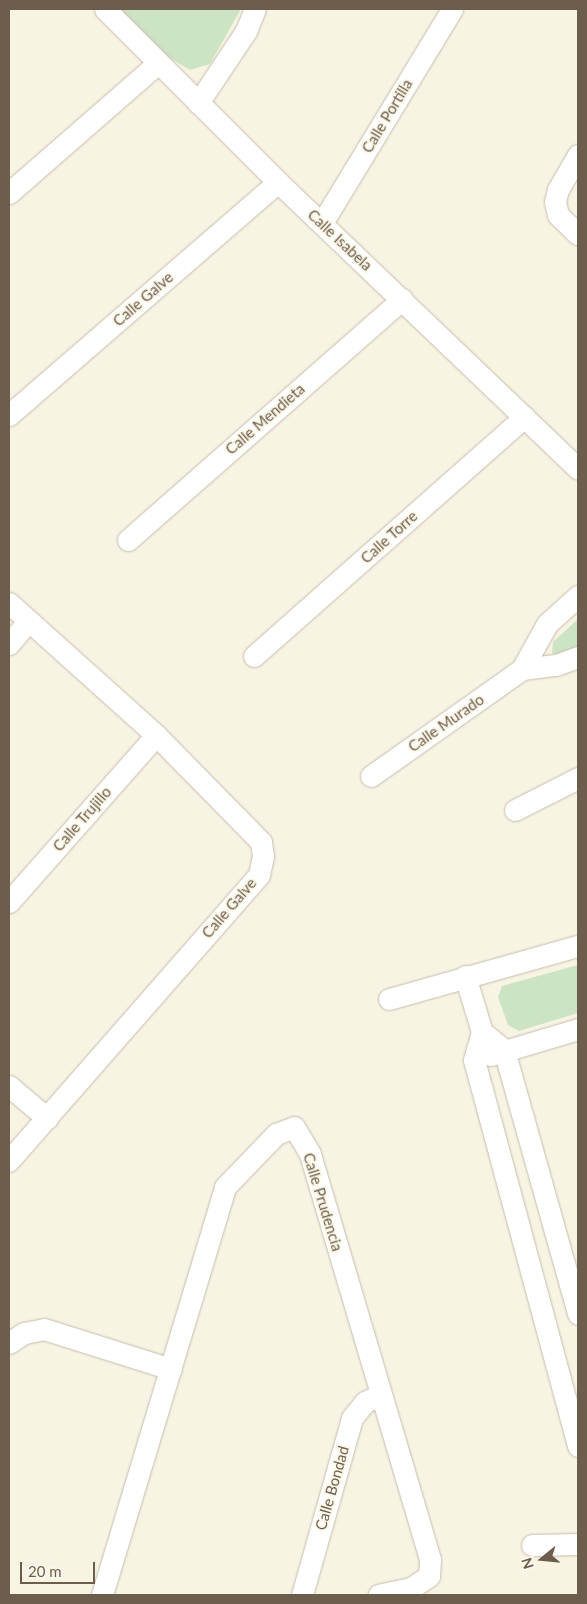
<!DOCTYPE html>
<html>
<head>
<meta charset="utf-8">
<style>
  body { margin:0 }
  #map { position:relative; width:587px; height:1604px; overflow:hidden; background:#f8f4e4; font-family:Lato,sans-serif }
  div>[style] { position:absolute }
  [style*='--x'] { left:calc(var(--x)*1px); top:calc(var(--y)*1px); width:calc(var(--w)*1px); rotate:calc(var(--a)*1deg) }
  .green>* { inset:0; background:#cce4c4 }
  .roads { filter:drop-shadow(0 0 1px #c7bcac) drop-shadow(0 0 1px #c7bcac) }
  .street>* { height:21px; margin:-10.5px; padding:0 10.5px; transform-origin:10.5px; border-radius:10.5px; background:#fff }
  span { translate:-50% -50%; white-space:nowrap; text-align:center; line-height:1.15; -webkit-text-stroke:4px #fcf8e9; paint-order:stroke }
  .street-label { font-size:15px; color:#6d5d4d }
  .frame { position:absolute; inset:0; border:10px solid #6d5d4d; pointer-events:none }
  .north { position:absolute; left:517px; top:1534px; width:50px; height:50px; -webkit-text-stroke:4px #fcf8e9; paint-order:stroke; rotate:253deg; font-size:14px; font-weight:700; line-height:20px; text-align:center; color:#6d5d4d }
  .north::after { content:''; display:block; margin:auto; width:18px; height:22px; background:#6d5d4d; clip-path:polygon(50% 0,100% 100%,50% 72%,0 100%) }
  .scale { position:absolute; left:20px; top:1562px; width:75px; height:22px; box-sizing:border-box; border:2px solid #6d5d4d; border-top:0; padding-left:6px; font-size:15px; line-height:18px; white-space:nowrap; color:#6d5d4d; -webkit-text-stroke:4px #fcf8e9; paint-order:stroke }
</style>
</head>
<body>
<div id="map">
  <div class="green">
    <div style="clip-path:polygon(118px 9px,241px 9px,210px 64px,190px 70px,165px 55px)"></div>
    <div style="clip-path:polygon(578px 619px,578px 647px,560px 656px,552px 653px,553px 642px)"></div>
    <div style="clip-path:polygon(578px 965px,578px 1013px,519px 1031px,508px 1025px,498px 997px,502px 986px)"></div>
  </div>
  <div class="roads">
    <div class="street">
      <div style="--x:105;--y:9;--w:245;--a:45"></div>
      <div style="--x:278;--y:182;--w:415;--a:43.7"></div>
      <div style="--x:198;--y:103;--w:87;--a:-56.3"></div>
      <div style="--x:246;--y:31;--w:24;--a:-68"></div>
      <div style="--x:578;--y:155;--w:39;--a:120"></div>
      <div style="--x:558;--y:189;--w:13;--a:103"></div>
      <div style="--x:555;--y:202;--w:13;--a:77"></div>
      <div style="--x:558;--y:215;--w:28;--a:44"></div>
      <div style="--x:9;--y:193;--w:196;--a:-41.1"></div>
      <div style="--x:322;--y:223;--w:250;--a:-58.7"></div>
      <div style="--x:9;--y:415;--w:356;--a:-40.9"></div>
      <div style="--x:128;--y:540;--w:365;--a:-41.3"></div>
      <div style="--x:9;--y:603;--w:198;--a:41.9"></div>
      <div style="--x:156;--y:735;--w:150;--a:45.5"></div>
      <div style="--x:261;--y:842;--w:14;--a:82"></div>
      <div style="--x:263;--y:856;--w:19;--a:102"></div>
      <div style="--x:259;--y:875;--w:380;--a:131.2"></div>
      <div style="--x:9;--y:644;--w:30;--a:-50"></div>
      <div style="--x:254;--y:656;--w:361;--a:-41.5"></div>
      <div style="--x:522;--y:669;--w:34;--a:-7"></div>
      <div style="--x:556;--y:665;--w:23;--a:-20"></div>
      <div style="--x:371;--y:776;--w:185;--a:-35.3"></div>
      <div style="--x:522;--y:669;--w:51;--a:-60.9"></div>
      <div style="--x:547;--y:624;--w:42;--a:-42.1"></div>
      <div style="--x:515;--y:810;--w:71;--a:-26.9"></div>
      <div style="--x:9;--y:902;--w:222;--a:-48.6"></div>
      <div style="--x:465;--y:976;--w:59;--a:73.1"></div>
      <div style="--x:482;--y:1032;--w:28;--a:39"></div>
      <div style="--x:504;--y:1050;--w:274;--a:74.3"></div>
      <div style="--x:389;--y:999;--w:196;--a:-15.7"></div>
      <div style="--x:482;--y:1032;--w:29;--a:106"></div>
      <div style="--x:474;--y:1060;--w:400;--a:74.9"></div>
      <div style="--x:491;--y:1055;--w:91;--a:-16.6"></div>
      <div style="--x:9;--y:1086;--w:50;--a:40.1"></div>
      <div style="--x:9;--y:1343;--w:18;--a:-34"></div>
      <div style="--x:24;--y:1333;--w:20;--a:-11"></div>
      <div style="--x:44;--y:1329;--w:133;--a:17.5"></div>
      <div style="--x:532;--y:1545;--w:46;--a:-1.2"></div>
      <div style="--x:102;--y:1595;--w:426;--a:-73.2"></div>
      <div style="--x:225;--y:1187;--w:74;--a:-46.1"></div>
      <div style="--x:276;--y:1134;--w:19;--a:-21"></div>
      <div style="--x:294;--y:1127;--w:31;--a:59"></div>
      <div style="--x:310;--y:1154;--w:422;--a:73.5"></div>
      <div style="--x:430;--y:1559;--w:17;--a:93"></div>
      <div style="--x:429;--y:1576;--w:22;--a:146"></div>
      <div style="--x:411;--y:1588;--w:33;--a:168"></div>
      <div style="--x:302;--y:1595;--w:184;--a:-74.2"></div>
      <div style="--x:352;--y:1418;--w:21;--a:-51"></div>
      <div style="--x:365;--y:1402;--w:17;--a:-25"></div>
    </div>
  </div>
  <div class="street-label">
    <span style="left:387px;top:116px;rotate:-59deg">Calle Portilla</span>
    <span style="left:340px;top:240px;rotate:43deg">Calle Isabela</span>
    <span style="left:143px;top:299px;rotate:-41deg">Calle Galve</span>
    <span style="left:265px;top:419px;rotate:-41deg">Calle Mendieta</span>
    <span style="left:389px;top:537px;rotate:-42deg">Calle Torre</span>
    <span style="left:446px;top:723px;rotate:-35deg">Calle Murado</span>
    <span style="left:82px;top:819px;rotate:-49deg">Calle Trujillo</span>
    <span style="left:229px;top:908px;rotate:-49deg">Calle Galve</span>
    <span style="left:323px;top:1202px;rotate:73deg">Calle Prudencia</span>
    <span style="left:332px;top:1488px;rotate:-74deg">Calle Bondad</span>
  </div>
  <div class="frame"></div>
  <div class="north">N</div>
  <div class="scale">20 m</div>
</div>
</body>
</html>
